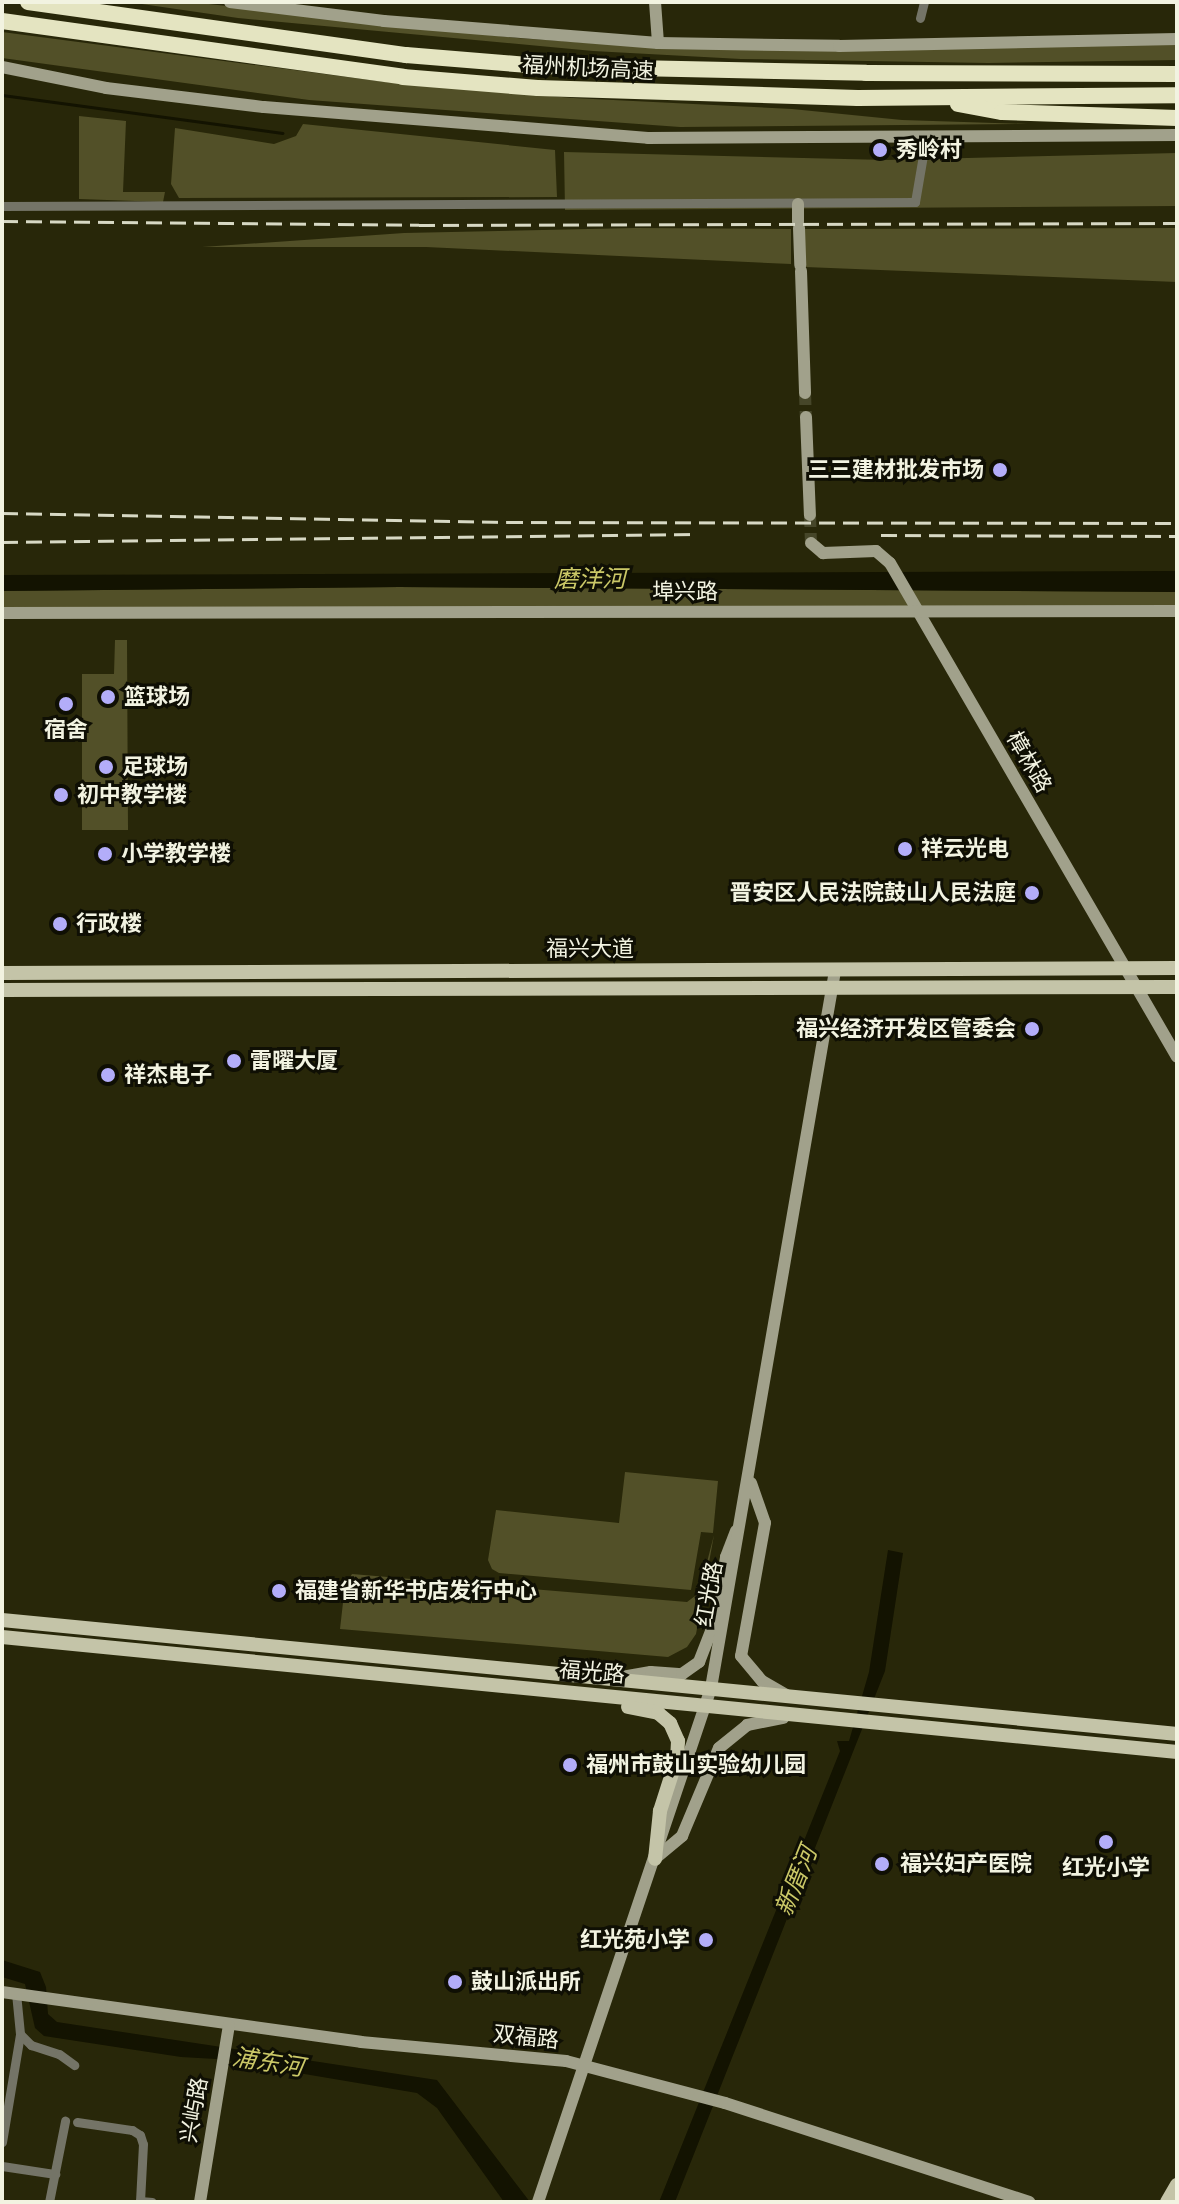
<!DOCTYPE html>
<html>
<head>
<meta charset="utf-8">
<style>
  body { margin:0 }
  #map { position:relative; width:1179px; height:2204px; overflow:hidden; background:#282709; font-family:"Titillium Web","Noto Sans SC",sans-serif }
  div>[style] { position:absolute }
  [style*='--x'] { left:calc(var(--x)*1px); top:calc(var(--y)*1px); width:calc(var(--w)*1px); rotate:calc(var(--a)*1deg) }
  .green>* { inset:0; background:#525028 }
  .water>* { inset:0; background:#131301 }
  .stream>* { height:3px; margin:-1.5px; padding:0 1.5px; transform-origin:1.5px; border-radius:1.5px; background:#131301 }
  .secondary-tunnel>* { height:12px; margin-top:-6px; transform-origin:0; background:repeating-linear-gradient(90deg,#464629 0 12px,transparent 0 18px) }
  .street>* { height:9px; margin:-4.5px; padding:0 4.5px; transform-origin:4.5px; border-radius:4.5px; background:#747467 }
  .secondary>* { height:12px; margin:-6px; padding:0 6px; transform-origin:6px; border-radius:6px; background:#a1a18b }
  .primary>* { height:14px; margin:-7px; padding:0 7px; transform-origin:7px; border-radius:7px; background:#c4c4a8 }
  .highway>* { height:16px; margin:-8px; padding:0 8px; transform-origin:8px; border-radius:8px; background:#e4e4c1 }
  .rail>* { height:3px; margin-top:-1.5px; transform-origin:0; background:repeating-linear-gradient(90deg,#d7d8c4 0 16px,transparent 0 24px) }
  .dots>* { width:22px; height:22px; translate:-50% -50%; box-sizing:border-box; border:4px solid #0f0f04; border-radius:50% }
  span { translate:-50% -50%; white-space:nowrap; text-align:center; line-height:1.15; -webkit-text-stroke:6px #0f0f04; paint-order:stroke }
  .street-label { font-size:22px; color:#f2f3e1 }
  .poi-label { font-size:22px; color:#f2f3e1; font-weight:700 }
  .left { translate:0 -50%; text-align:left }
  .right { translate:-100% -50%; text-align:right }
  .water-label { font-size:24px; color:#cbc867; font-style:italic }
  .frame { position:absolute; inset:0; border:4px solid #f2f3e1; pointer-events:none }
</style>
</head>
<body>
<div id="map">
  <div class="green">
    <div style="clip-path:polygon(128px 2px,191px 2px,517px 38px,664px 48px,1176px 44px,1177px 60px,988px 63px,741px 59px,593px 51px,238px 18px)"></div>
    <div style="clip-path:polygon(2px 32px,393px 83px,573px 98px,792px 109px,902px 120px,1028px 124px,680px 127px,309px 100px,2px 58px)"></div>
    <div style="clip-path:polygon(79px 116px,126px 121px,123px 192px,165px 192px,163px 202px,79px 199px)"></div>
    <div style="clip-path:polygon(303px 124px,555px 150px,557px 197px,179px 198px,171px 184px,175px 128px,274px 144px,296px 136px)"></div>
    <div style="clip-path:polygon(564px 152px,886px 160px,1177px 153px,1177px 206px,565px 210px)"></div>
    <div style="clip-path:polygon(635px 228px,791px 229px,791px 264px,426px 247px,202px 247px,404px 233px)"></div>
    <div style="clip-path:polygon(1177px 228px,1177px 282px,805px 267px,803px 229px)"></div>
    <div style="clip-path:polygon(399px 587px,1177px 592px,1177px 609px,2px 611px,2px 591px)"></div>
    <div style="clip-path:polygon(115px 640px,127px 640px,128px 830px,82px 830px,82px 674px,114px 674px)"></div>
    <div style="clip-path:polygon(625px 1472px,718px 1481px,713px 1533px,701px 1532px,691px 1590px,499px 1573px,492px 1569px,488px 1560px,496px 1510px,619px 1523px)"></div>
    <div style="clip-path:polygon(714px 1535px,696px 1634px,687px 1647px,668px 1657px,340px 1629px,345px 1585px,352px 1574px,687px 1602px,699px 1593px)"></div>
  </div>
  <div class="water">
    <div style="clip-path:polygon(1177px 571px,1177px 592px,399px 587px,2px 591px,2px 575px)"></div>
    <div style="clip-path:polygon(888px 1550px,903px 1553px,885px 1671px,675px 2202px,659px 2202px,840px 1751px,837px 1741px,849px 1741px,869px 1672px)"></div>
    <div style="clip-path:polygon(2px 1960px,40px 1972px,46px 1987px,48px 2014px,57px 2022px,437px 2080px,530px 2202px,504px 2202px,437px 2108px,417px 2093px,216px 2059px,181px 2057px,44px 2036px,35px 2028px,25px 1984px,2px 1977px)"></div>
  </div>
  <div class="stream">
    <div style="--x:2;--y:95;--w:283;--a:7.7"></div>
  </div>
  <div class="secondary-tunnel">
    <div style="--x:805;--y:393;--w:24;--a:88"></div>
    <div style="--x:810;--y:515;--w:28;--a:88"></div>
  </div>
  <div class="street">
    <div style="--x:920;--y:18;--w:16;--a:-76"></div>
    <div style="--x:2;--y:206;--w:913;--a:-0.25"></div>
    <div style="--x:915;--y:202;--w:48;--a:-80.3"></div>
    <div style="--x:923;--y:155;--w:17;--a:-97"></div>
    <div style="--x:16;--y:1993;--w:41;--a:84.4"></div>
    <div style="--x:20;--y:2034;--w:16;--a:45"></div>
    <div style="--x:31;--y:2045;--w:29;--a:18"></div>
    <div style="--x:59;--y:2054;--w:19;--a:36"></div>
    <div style="--x:77;--y:2122;--w:56;--a:8.3"></div>
    <div style="--x:132;--y:2130;--w:9;--a:32"></div>
    <div style="--x:140;--y:2135;--w:9;--a:72"></div>
    <div style="--x:143;--y:2144;--w:57;--a:93"></div>
    <div style="--x:140;--y:2201;--w:12;--a:5"></div>
    <div style="--x:2;--y:2142;--w:109;--a:-80.5"></div>
    <div style="--x:2;--y:2166;--w:54;--a:8.6"></div>
    <div style="--x:49;--y:2202;--w:83;--a:-78.8"></div>
  </div>
  <div class="secondary">
    <div style="--x:230;--y:2;--w:155;--a:7"></div>
    <div style="--x:384;--y:21;--w:275;--a:4.6"></div>
    <div style="--x:658;--y:43;--w:181;--a:0.9"></div>
    <div style="--x:839;--y:46;--w:338;--a:-1.2"></div>
    <div style="--x:655;--y:2;--w:41;--a:85.8"></div>
    <div style="--x:2;--y:67;--w:106;--a:11.4"></div>
    <div style="--x:106;--y:88;--w:159;--a:6.9"></div>
    <div style="--x:264;--y:107;--w:385;--a:4.6"></div>
    <div style="--x:648;--y:138;--w:529;--a:-0.32"></div>
    <div style="--x:798;--y:204;--w:18;--a:90"></div>
    <div style="--x:799;--y:228;--w:37;--a:88"></div>
    <div style="--x:801;--y:271;--w:122;--a:88.1"></div>
    <div style="--x:806;--y:417;--w:98;--a:87.7"></div>
    <div style="--x:811;--y:543;--w:16;--a:40"></div>
    <div style="--x:823;--y:553;--w:53;--a:-2.2"></div>
    <div style="--x:876;--y:551;--w:18;--a:41"></div>
    <div style="--x:890;--y:563;--w:571;--a:59.84"></div>
    <div style="--x:2;--y:613;--w:1175;--a:-0.1"></div>
    <div style="--x:751;--y:1483;--w:42;--a:70.7"></div>
    <div style="--x:765;--y:1523;--w:135;--a:100.2"></div>
    <div style="--x:741;--y:1656;--w:33;--a:50"></div>
    <div style="--x:762;--y:1681;--w:28;--a:30"></div>
    <div style="--x:622;--y:1677;--w:29;--a:-10"></div>
    <div style="--x:651;--y:1672;--w:31;--a:4"></div>
    <div style="--x:682;--y:1674;--w:21;--a:-35"></div>
    <div style="--x:699;--y:1662;--w:44;--a:-68.7"></div>
    <div style="--x:715;--y:1621;--w:65;--a:-80.2"></div>
    <div style="--x:726;--y:1557;--w:28;--a:-69"></div>
    <div style="--x:657;--y:1857;--w:33;--a:-40"></div>
    <div style="--x:682;--y:1836;--w:95;--a:-67.2"></div>
    <div style="--x:719;--y:1748;--w:36;--a:-39"></div>
    <div style="--x:747;--y:1725;--w:37;--a:-11"></div>
    <div style="--x:2;--y:1992;--w:362;--a:7.9"></div>
    <div style="--x:361;--y:2042;--w:206;--a:5.3"></div>
    <div style="--x:566;--y:2061;--w:164;--a:14.8"></div>
    <div style="--x:725;--y:2103;--w:320;--a:18"></div>
    <div style="--x:200;--y:2202;--w:179;--a:-80.7"></div>
    <div style="--x:538;--y:2202;--w:542;--a:-71.4"></div>
    <div style="--x:711;--y:1688;--w:728;--a:-80.19"></div>
  </div>
  <div class="primary">
    <div style="--x:2;--y:973;--w:1175;--a:-0.24"></div>
    <div style="--x:2;--y:990;--w:1175;--a:-0.15"></div>
    <div style="--x:2;--y:1620;--w:1181;--a:5.54"></div>
    <div style="--x:2;--y:1637;--w:1181;--a:5.59"></div>
    <div style="--x:628;--y:1707;--w:31;--a:11"></div>
    <div style="--x:658;--y:1713;--w:16;--a:40"></div>
    <div style="--x:670;--y:1723;--w:20;--a:66"></div>
    <div style="--x:678;--y:1741;--w:17;--a:93"></div>
    <div style="--x:677;--y:1758;--w:56;--a:107.8"></div>
    <div style="--x:660;--y:1811;--w:48;--a:95.9"></div>
    <div style="--x:1167;--y:2202;--w:20;--a:-60"></div>
  </div>
  <div class="highway">
    <div style="--x:28;--y:2;--w:382;--a:8"></div>
    <div style="--x:406;--y:55;--w:133;--a:4.7"></div>
    <div style="--x:539;--y:66;--w:327;--a:1.2"></div>
    <div style="--x:866;--y:73;--w:311;--a:0.2"></div>
    <div style="--x:2;--y:21;--w:405;--a:7.9"></div>
    <div style="--x:403;--y:77;--w:135;--a:4.7"></div>
    <div style="--x:538;--y:88;--w:320;--a:1.8"></div>
    <div style="--x:858;--y:98;--w:319;--a:-0.5"></div>
    <div style="--x:958;--y:104;--w:45;--a:10.3"></div>
    <div style="--x:1002;--y:112;--w:175;--a:2"></div>
  </div>
  <div class="rail">
    <div style="--x:2;--y:221;--w:417;--a:0.5"></div>
    <div style="--x:419;--y:225;--w:758;--a:-0.15"></div>
    <div style="--x:2;--y:513;--w:505;--a:1.02"></div>
    <div style="--x:507;--y:522;--w:670;--a:0.09"></div>
    <div style="--x:881;--y:535;--w:296;--a:0.2"></div>
    <div style="--x:2;--y:542;--w:695;--a:-0.66"></div>
  </div>
  <div class="dots">
    <div style="left:880px;top:150px;background:#b3adf9"></div>
    <div style="left:1000px;top:470px;background:#b3adf9"></div>
    <div style="left:108px;top:697px;background:#b3adf9"></div>
    <div style="left:66px;top:704px;background:#b3adf9"></div>
    <div style="left:106px;top:767px;background:#b3adf9"></div>
    <div style="left:61px;top:795px;background:#b3adf9"></div>
    <div style="left:905px;top:849px;background:#b3adf9"></div>
    <div style="left:105px;top:854px;background:#b3adf9"></div>
    <div style="left:1032px;top:893px;background:#b3adf9"></div>
    <div style="left:60px;top:924px;background:#b3adf9"></div>
    <div style="left:1032px;top:1029px;background:#b3adf9"></div>
    <div style="left:234px;top:1061px;background:#b3adf9"></div>
    <div style="left:108px;top:1075px;background:#b3adf9"></div>
    <div style="left:279px;top:1591px;background:#b3adf9"></div>
    <div style="left:570px;top:1765px;background:#b3adf9"></div>
    <div style="left:1106px;top:1842px;background:#b3adf9"></div>
    <div style="left:882px;top:1864px;background:#b3adf9"></div>
    <div style="left:706px;top:1940px;background:#b3adf9"></div>
    <div style="left:455px;top:1982px;background:#b3adf9"></div>
  </div>
  <div class="street-label">
    <span style="left:588px;top:68px;rotate:3deg">福州机场高速</span>
    <span style="left:685px;top:592px">埠兴路</span>
    <span style="left:1029px;top:762px;rotate:60deg">樟林路</span>
    <span style="left:590px;top:949px">福兴大道</span>
    <span style="left:709px;top:1594px;rotate:-80deg">红光路</span>
    <span style="left:592px;top:1672px;rotate:5deg">福光路</span>
    <span style="left:526px;top:2037px;rotate:6deg">双福路</span>
    <span style="left:194px;top:2110px;rotate:-80deg">兴屿路</span>
  </div>
  <div class="poi-label">
    <span class="left" style="left:896px;top:150px">秀岭村</span>
    <span class="right" style="left:984px;top:470px">三三建材批发市场</span>
    <span class="left" style="left:124px;top:697px">篮球场</span>
    <span style="left:66px;top:730px">宿舍</span>
    <span class="left" style="left:122px;top:767px">足球场</span>
    <span class="left" style="left:77px;top:795px">初中教学楼</span>
    <span class="left" style="left:921px;top:849px">祥云光电</span>
    <span class="left" style="left:121px;top:854px">小学教学楼</span>
    <span class="right" style="left:1016px;top:893px">晋安区人民法院鼓山人民法庭</span>
    <span class="left" style="left:76px;top:924px">行政楼</span>
    <span class="right" style="left:1016px;top:1029px">福兴经济开发区管委会</span>
    <span class="left" style="left:250px;top:1061px">雷曜大厦</span>
    <span class="left" style="left:124px;top:1075px">祥杰电子</span>
    <span class="left" style="left:295px;top:1591px">福建省新华书店发行中心</span>
    <span class="left" style="left:586px;top:1765px">福州市鼓山实验幼儿园</span>
    <span class="left" style="left:900px;top:1864px">福兴妇产医院</span>
    <span style="left:1106px;top:1868px">红光小学</span>
    <span class="right" style="left:690px;top:1940px">红光苑小学</span>
    <span class="left" style="left:471px;top:1982px">鼓山派出所</span>
  </div>
  <div class="water-label">
    <span style="left:590px;top:579px">磨洋河</span>
    <span style="left:796px;top:1881px;rotate:-68deg">新厝河</span>
    <span style="left:268px;top:2062px;rotate:9deg">浦东河</span>
  </div>
  <div class="frame"></div>
</div>
</body>
</html>
